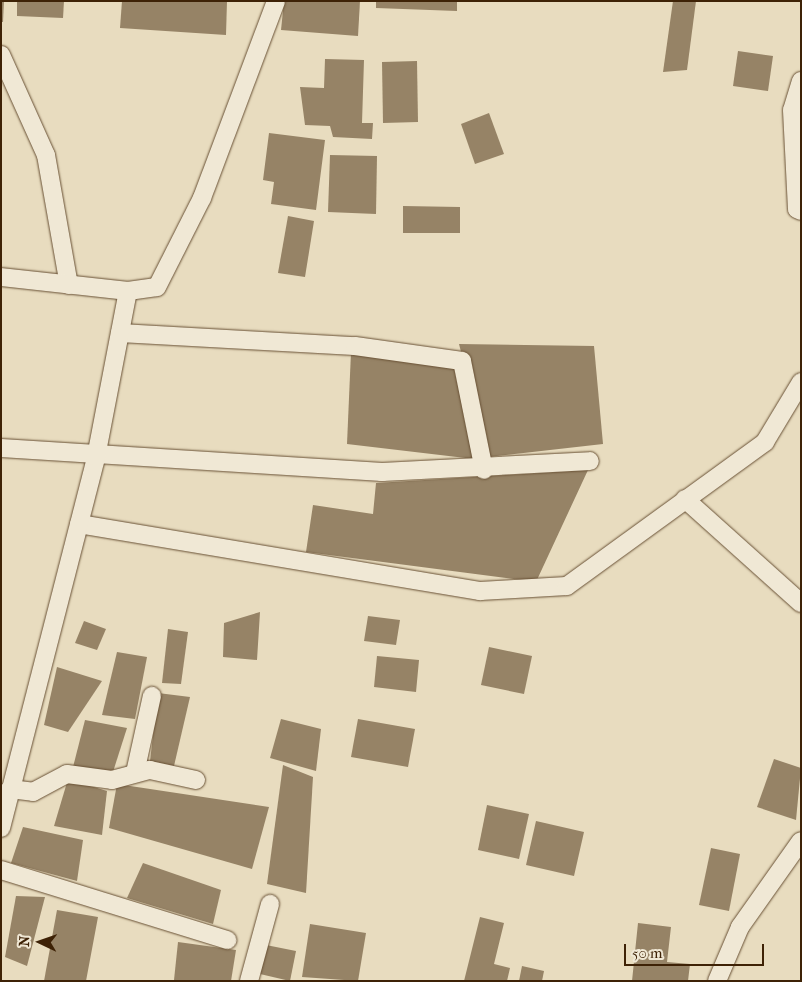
<!DOCTYPE html>
<html>
<head>
<meta charset="utf-8">
<style>
  body { margin:0 }
  #map { position:relative; width:802px; height:982px; overflow:hidden; background:#e8dcbf; font-family:"IM FELL French Canon",serif }
  div>[style] { position:absolute }
  [style*='--x'] { left:calc(var(--x)*1px); top:calc(var(--y)*1px); width:calc(var(--w)*1px); rotate:calc(var(--a)*1deg) }
  .building>* { inset:0; background:#968366 }
  .roads { filter:drop-shadow(0 0 1px #685034) drop-shadow(0 0 1px #685034) }
  .street>* { height:18px; margin:-9px; padding:0 9px; transform-origin:9px; border-radius:9px; background:#f0e8d5 }
  span { translate:-50% -50%; white-space:nowrap; text-align:center; line-height:1.15; -webkit-text-stroke:4.5px #f0e8d5; paint-order:stroke }
  .frame { position:absolute; inset:0; border:2px solid #3e2206; pointer-events:none }
  .north { position:absolute; left:15px; top:917px; width:50px; height:50px; -webkit-text-stroke:4px #f0e8d5; paint-order:stroke; rotate:273deg; font-size:14px; font-weight:700; line-height:20px; text-align:center; color:#3e2206 }
  .north::after { content:''; display:block; margin:auto; width:18px; height:22px; background:#3e2206; clip-path:polygon(50% 0,100% 100%,50% 72%,0 100%) }
  .scale { position:absolute; left:624px; top:944px; width:140px; height:22px; box-sizing:border-box; border:2px solid #3e2206; border-top:0; padding-left:6px; font-size:15px; line-height:18px; white-space:nowrap; color:#3e2206; -webkit-text-stroke:4px #f0e8d5; paint-order:stroke }
</style>
</head>
<body>
<div id="map">
  <div class="building">
    <div style="clip-path:polygon(1px 1px,4px 1px,3px 22px,1px 22px)"></div>
    <div style="clip-path:polygon(17px 1px,64px 1px,63px 18px,17px 16px)"></div>
    <div style="clip-path:polygon(122px 1px,227px 1px,226px 35px,120px 28px)"></div>
    <div style="clip-path:polygon(284px 1px,360px 1px,358px 36px,281px 30px)"></div>
    <div style="clip-path:polygon(376px 1px,457px 1px,457px 11px,376px 8px)"></div>
    <div style="clip-path:polygon(673px 1px,696px 1px,687px 70px,663px 72px)"></div>
    <div style="clip-path:polygon(738px 51px,773px 56px,768px 91px,733px 86px)"></div>
    <div style="clip-path:polygon(325px 59px,364px 60px,362px 123px,373px 123px,372px 139px,333px 137px,330px 126px,305px 125px,300px 87px,324px 88px)"></div>
    <div style="clip-path:polygon(417px 61px,418px 122px,383px 123px,382px 62px)"></div>
    <div style="clip-path:polygon(489px 113px,504px 154px,475px 164px,461px 124px)"></div>
    <div style="clip-path:polygon(269px 133px,325px 140px,316px 210px,271px 204px,274px 182px,263px 180px)"></div>
    <div style="clip-path:polygon(330px 155px,377px 156px,376px 214px,328px 212px)"></div>
    <div style="clip-path:polygon(403px 206px,460px 207px,460px 233px,403px 233px)"></div>
    <div style="clip-path:polygon(288px 216px,314px 221px,305px 277px,278px 273px)"></div>
    <div style="clip-path:polygon(459px 344px,594px 346px,603px 444px,488px 457px)"></div>
    <div style="clip-path:polygon(351px 352px,456px 366px,474px 459px,347px 444px)"></div>
    <div style="clip-path:polygon(588px 470px,536px 582px,306px 552px,313px 505px,373px 514px,376px 483px)"></div>
    <div style="clip-path:polygon(260px 612px,257px 660px,223px 657px,224px 623px)"></div>
    <div style="clip-path:polygon(368px 616px,400px 620px,396px 645px,364px 641px)"></div>
    <div style="clip-path:polygon(84px 621px,106px 629px,97px 650px,75px 643px)"></div>
    <div style="clip-path:polygon(168px 629px,188px 632px,181px 684px,162px 683px)"></div>
    <div style="clip-path:polygon(489px 647px,532px 656px,524px 694px,481px 685px)"></div>
    <div style="clip-path:polygon(117px 652px,147px 657px,135px 719px,102px 715px)"></div>
    <div style="clip-path:polygon(377px 656px,419px 660px,416px 692px,374px 687px)"></div>
    <div style="clip-path:polygon(57px 667px,102px 681px,68px 732px,44px 725px)"></div>
    <div style="clip-path:polygon(158px 693px,190px 697px,174px 766px,150px 761px)"></div>
    <div style="clip-path:polygon(281px 719px,321px 729px,316px 771px,270px 758px)"></div>
    <div style="clip-path:polygon(358px 719px,415px 729px,408px 767px,351px 757px)"></div>
    <div style="clip-path:polygon(85px 720px,127px 728px,112px 775px,73px 767px)"></div>
    <div style="clip-path:polygon(774px 759px,801px 768px,796px 820px,757px 807px)"></div>
    <div style="clip-path:polygon(283px 765px,313px 777px,306px 893px,267px 884px)"></div>
    <div style="clip-path:polygon(68px 779px,107px 791px,102px 835px,54px 826px)"></div>
    <div style="clip-path:polygon(117px 784px,269px 807px,252px 869px,109px 828px)"></div>
    <div style="clip-path:polygon(487px 805px,529px 814px,519px 859px,478px 850px)"></div>
    <div style="clip-path:polygon(536px 821px,584px 832px,574px 876px,526px 865px)"></div>
    <div style="clip-path:polygon(23px 827px,83px 840px,77px 881px,11px 863px)"></div>
    <div style="clip-path:polygon(711px 848px,740px 854px,729px 911px,699px 905px)"></div>
    <div style="clip-path:polygon(143px 863px,221px 890px,213px 924px,127px 898px)"></div>
    <div style="clip-path:polygon(16px 896px,45px 897px,27px 966px,5px 957px)"></div>
    <div style="clip-path:polygon(57px 910px,98px 917px,86px 981px,44px 981px)"></div>
    <div style="clip-path:polygon(480px 917px,504px 923px,494px 964px,510px 968px,507px 981px,464px 981px)"></div>
    <div style="clip-path:polygon(638px 923px,671px 927px,667px 962px,690px 964px,688px 981px,632px 981px)"></div>
    <div style="clip-path:polygon(310px 924px,366px 933px,358px 981px,302px 977px)"></div>
    <div style="clip-path:polygon(178px 942px,236px 950px,231px 981px,174px 980px)"></div>
    <div style="clip-path:polygon(266px 945px,296px 951px,290px 981px,260px 974px)"></div>
    <div style="clip-path:polygon(522px 966px,544px 971px,542px 981px,519px 981px)"></div>
  </div>
  <div class="roads">
    <div class="street">
      <div style="--x:1;--y:55;--w:110;--a:65.8"></div>
      <div style="--x:46;--y:155;--w:132;--a:80"></div>
      <div style="--x:801;--y:81;--w:30;--a:107"></div>
      <div style="--x:792;--y:110;--w:99;--a:87.1"></div>
      <div style="--x:797;--y:209;--w:4;--a:27"></div>
      <div style="--x:1;--y:277;--w:128;--a:6.3"></div>
      <div style="--x:120;--y:333;--w:235;--a:3.2"></div>
      <div style="--x:355;--y:346;--w:108;--a:8"></div>
      <div style="--x:462;--y:361;--w:111;--a:78.6"></div>
      <div style="--x:1;--y:448;--w:382;--a:3.6"></div>
      <div style="--x:382;--y:472;--w:208;--a:-3"></div>
      <div style="--x:685;--y:499;--w:156;--a:41.9"></div>
      <div style="--x:79;--y:524;--w:407;--a:9.5"></div>
      <div style="--x:480;--y:591;--w:87;--a:-3.3"></div>
      <div style="--x:567;--y:586;--w:245;--a:-36"></div>
      <div style="--x:765;--y:442;--w:70;--a:-59"></div>
      <div style="--x:135;--y:773;--w:79;--a:-77.6"></div>
      <div style="--x:10;--y:789;--w:23;--a:7"></div>
      <div style="--x:33;--y:792;--w:38;--a:-28"></div>
      <div style="--x:67;--y:774;--w:45;--a:7.6"></div>
      <div style="--x:112;--y:780;--w:39;--a:-15"></div>
      <div style="--x:150;--y:770;--w:47;--a:12.3"></div>
      <div style="--x:1;--y:828;--w:383;--a:-75.6"></div>
      <div style="--x:96;--y:457;--w:169;--a:-79.1"></div>
      <div style="--x:128;--y:291;--w:29;--a:-8"></div>
      <div style="--x:157;--y:287;--w:100;--a:-63.2"></div>
      <div style="--x:202;--y:198;--w:210;--a:-69.4"></div>
      <div style="--x:1;--y:870;--w:237;--a:17.2"></div>
      <div style="--x:249;--y:981;--w:80;--a:-74.7"></div>
      <div style="--x:717;--y:981;--w:59;--a:-66.9"></div>
      <div style="--x:740;--y:927;--w:105;--a:-54.7"></div>
    </div>
  </div>
  <div class="frame"></div>
  <div class="north">N</div>
  <div class="scale">50 m</div>
</div>
</body>
</html>
